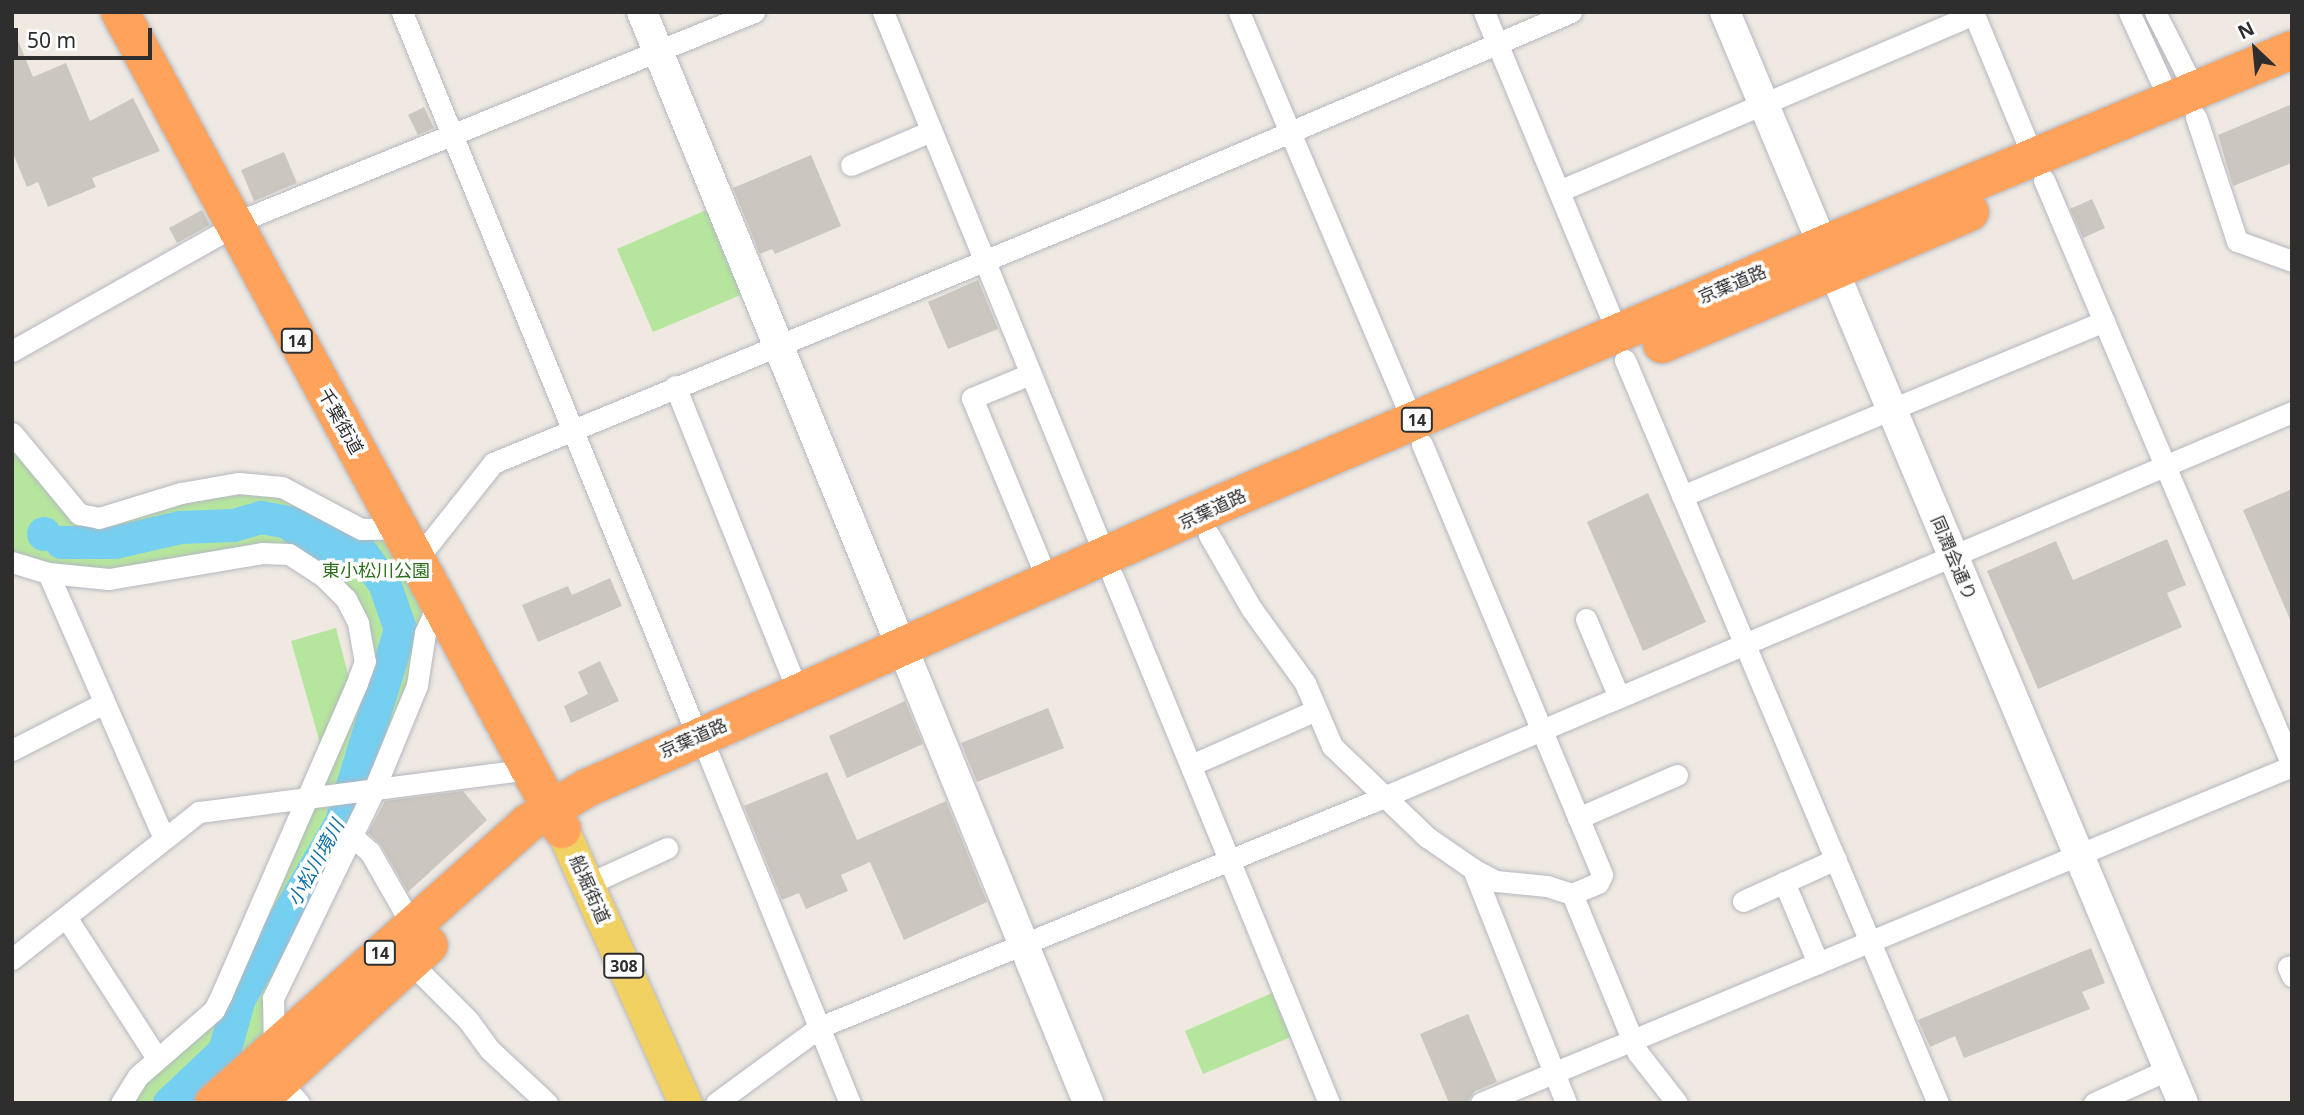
<!DOCTYPE html>
<html>
<head>
<meta charset="utf-8">
<style>
  body { margin:0 }
  #map { position:relative; width:2304px; height:1115px; overflow:hidden; background:#efe9e1; font-family:"Noto Sans","Noto Sans JP",sans-serif }
  div>[style] { position:absolute }
  [style*='--x'] { left:calc(var(--x)*1px); top:calc(var(--y)*1px); width:calc(var(--w)*1px); rotate:calc(var(--a)*1deg) }
  .green>* { inset:0; background:#b6e59e }
  .water>* { inset:0; background:#75cff0 }
  .round { border-radius:50% }
  .river>* { height:33px; margin:-16.5px; padding:0 16.5px; transform-origin:16.5px; border-radius:16.5px; background:#75cff0 }
  .building>* { inset:0; background:#cbc7bf }
  .roads { filter:drop-shadow(0 0 2px #b4b7c1) drop-shadow(0 0 2px #b4b7c1) }
  .street>* { height:21px; margin:-10.5px; padding:0 10.5px; transform-origin:10.5px; border-radius:10.5px; background:#fff }
  .secondary>* { height:30px; margin:-15px; padding:0 15px; transform-origin:15px; border-radius:15px; background:#fff }
  .primary>* { height:33px; margin:-16.5px; padding:0 16.5px; transform-origin:16.5px; border-radius:16.5px; background:#f2d163 }
  .highway>* { height:38px; margin:-19px; padding:0 19px; transform-origin:19px; border-radius:19px; background:#ffa35c }
  span { translate:-50% -50%; white-space:nowrap; text-align:center; line-height:1.15; -webkit-text-stroke:7px #fff; paint-order:stroke }
  .shield-label span { padding:2px 5px; background:#fff; border:2px solid; border-radius:5px; -webkit-text-stroke-width:0 }
  .shield-label { font-size:16px; color:#2e2e2e; font-weight:700 }
  .street-label { font-size:18px; color:#2e2e2e }
  .park-label { font-size:18px; color:#2c6e1b }
  .water-label { font-size:19px; color:#0d6fa3; font-style:italic }
  .frame { position:absolute; inset:0; border:14px solid #2e2e2e; pointer-events:none }
  .north { position:absolute; left:2220px; top:14px; width:70px; height:70px; -webkit-text-stroke:5px #fff; paint-order:stroke; rotate:334deg; font-size:19px; font-weight:700; line-height:28px; text-align:center; color:#2e2e2e }
  .north::after { content:''; display:block; margin:auto; width:24px; height:32px; background:#2e2e2e; clip-path:polygon(50% 0,100% 100%,50% 72%,0 100%) }
  .scale { position:absolute; left:14px; top:28px; width:138px; height:32px; box-sizing:border-box; border:4px solid #2e2e2e; border-top:0; padding-left:9px; font-size:21px; line-height:24px; white-space:nowrap; color:#2e2e2e; -webkit-text-stroke:5px #fff; paint-order:stroke }
</style>
</head>
<body>
<div id="map">
  <div class="green">
    <div style="clip-path:polygon(713px 207px,748px 292px,653px 332px,617px 249px)"></div>
    <div style="clip-path:polygon(12px 433px,79px 514px,278px 486px,361px 529px,400px 528px,439px 601px,421px 658px,288px 968px,274px 1049px,214px 1103px,121px 1103px,214px 1010px,357px 683px,358px 623px,289px 554px,109px 579px,12px 562px)"></div>
    <div style="clip-path:polygon(336px 628px,350px 682px,322px 750px,291px 641px)"></div>
    <div style="clip-path:polygon(1272px 993px,1291px 1037px,1203px 1074px,1185px 1031px)"></div>
  </div>
  <div class="water">
    <div class="round" style="left:27px;top:517px;width:34px;height:34px"></div>
  </div>
  <div class="river">
    <div style="--x:290;--y:524;--w:48;--a:39"></div>
    <div style="--x:327;--y:554;--w:38;--a:7"></div>
    <div style="--x:61;--y:542;--w:54;--a:0"></div>
    <div style="--x:115;--y:542;--w:67;--a:-13"></div>
    <div style="--x:180;--y:527;--w:53;--a:-2.2"></div>
    <div style="--x:233;--y:525;--w:29;--a:-16"></div>
    <div style="--x:261;--y:517;--w:87;--a:10.5"></div>
    <div style="--x:347;--y:533;--w:62;--a:53.5"></div>
    <div style="--x:384;--y:583;--w:49;--a:70.8"></div>
    <div style="--x:400;--y:629;--w:202;--a:107"></div>
    <div style="--x:341;--y:822;--w:203;--a:120.1"></div>
    <div style="--x:239;--y:998;--w:55;--a:105.8"></div>
    <div style="--x:224;--y:1051;--w:76;--a:136.6"></div>
  </div>
  <div class="building">
    <div style="clip-path:polygon(12px 26px,33px 77px,66px 63px,90px 121px,133px 98px,160px 151px,92px 178px,96px 187px,48px 207px,38px 182px,27px 187px,12px 151px)"></div>
    <div style="clip-path:polygon(2292px 104px,2292px 163px,2233px 186px,2218px 135px)"></div>
    <div style="clip-path:polygon(424px 107px,434px 128px,418px 135px,408px 115px)"></div>
    <div style="clip-path:polygon(284px 152px,297px 183px,254px 201px,241px 170px)"></div>
    <div style="clip-path:polygon(811px 155px,841px 226px,775px 254px,772px 249px,760px 254px,733px 188px)"></div>
    <div style="clip-path:polygon(2092px 199px,2105px 228px,2083px 238px,2070px 209px)"></div>
    <div style="clip-path:polygon(202px 210px,210px 225px,177px 243px,169px 228px)"></div>
    <div style="clip-path:polygon(978px 280px,998px 329px,948px 349px,928px 302px)"></div>
    <div style="clip-path:polygon(2292px 489px,2292px 624px,2243px 510px)"></div>
    <div style="clip-path:polygon(1648px 493px,1706px 622px,1643px 651px,1587px 522px)"></div>
    <div style="clip-path:polygon(2167px 539px,2186px 585px,2167px 593px,2182px 627px,2038px 689px,1987px 571px,2056px 541px,2073px 580px)"></div>
    <div style="clip-path:polygon(610px 578px,622px 606px,538px 642px,522px 605px,568px 586px,572px 595px)"></div>
    <div style="clip-path:polygon(600px 661px,619px 701px,571px 723px,564px 706px,588px 694px,578px 672px)"></div>
    <div style="clip-path:polygon(905px 701px,923px 744px,847px 778px,829px 736px)"></div>
    <div style="clip-path:polygon(1048px 708px,1064px 748px,977px 782px,961px 743px)"></div>
    <div style="clip-path:polygon(827px 772px,857px 840px,946px 801px,987px 902px,904px 940px,870px 862px,841px 875px,848px 891px,806px 909px,799px 893px,782px 900px,744px 806px)"></div>
    <div style="clip-path:polygon(463px 791px,487px 820px,408px 892px,381px 845px,368px 833px,371px 827px,385px 801px)"></div>
    <div style="clip-path:polygon(2091px 948px,2105px 983px,2082px 992px,2090px 1009px,1964px 1058px,1955px 1036px,1930px 1047px,1918px 1020px)"></div>
    <div style="clip-path:polygon(1468px 1014px,1497px 1082px,1475px 1091px,1468px 1101px,1449px 1103px,1420px 1034px)"></div>
  </div>
  <div class="roads">
    <div class="street">
      <div style="--x:402;--y:12;--w:781;--a:67.8"></div>
      <div style="--x:883;--y:12;--w:590;--a:67.78"></div>
      <div style="--x:1239;--y:12;--w:445;--a:67"></div>
      <div style="--x:1484;--y:12;--w:349;--a:67.4"></div>
      <div style="--x:1973;--y:12;--w:157;--a:67.5"></div>
      <div style="--x:2129;--y:12;--w:98;--a:65.3"></div>
      <div style="--x:2155;--y:12;--w:86;--a:63.1"></div>
      <div style="--x:2196;--y:117;--w:131;--a:71.7"></div>
      <div style="--x:2237;--y:241;--w:59;--a:20"></div>
      <div style="--x:851;--y:165;--w:87;--a:-23"></div>
      <div style="--x:2044;--y:180;--w:635;--a:67.03"></div>
      <div style="--x:1559;--y:191;--w:451;--a:-23.1"></div>
      <div style="--x:12;--y:351;--w:275;--a:-29.4"></div>
      <div style="--x:252;--y:216;--w:542;--a:-22.12"></div>
      <div style="--x:1625;--y:360;--w:806;--a:67.16"></div>
      <div style="--x:1030;--y:374;--w:63;--a:157.5"></div>
      <div style="--x:972;--y:398;--w:183;--a:67.5"></div>
      <div style="--x:675;--y:386;--w:330;--a:68.1"></div>
      <div style="--x:12;--y:433;--w:105;--a:50.4"></div>
      <div style="--x:79;--y:514;--w:20;--a:11"></div>
      <div style="--x:99;--y:518;--w:86;--a:-17"></div>
      <div style="--x:181;--y:493;--w:59;--a:-9.8"></div>
      <div style="--x:239;--y:483;--w:43;--a:5.3"></div>
      <div style="--x:282;--y:487;--w:89;--a:28"></div>
      <div style="--x:361;--y:529;--w:39;--a:-1"></div>
      <div style="--x:1422;--y:444;--w:467;--a:67.3"></div>
      <div style="--x:1602;--y:875;--w:9;--a:117"></div>
      <div style="--x:1598;--y:883;--w:28;--a:157"></div>
      <div style="--x:1682;--y:496;--w:457;--a:-22.5"></div>
      <div style="--x:1209;--y:535;--w:84;--a:60.1"></div>
      <div style="--x:1251;--y:608;--w:92;--a:54.2"></div>
      <div style="--x:1305;--y:683;--w:69;--a:66.8"></div>
      <div style="--x:1332;--y:746;--w:132;--a:43.8"></div>
      <div style="--x:1427;--y:837;--w:56;--a:34.8"></div>
      <div style="--x:1473;--y:869;--w:26;--a:28"></div>
      <div style="--x:1496;--y:881;--w:51;--a:5.6"></div>
      <div style="--x:1547;--y:886;--w:26;--a:18"></div>
      <div style="--x:1572;--y:894;--w:172;--a:67.5"></div>
      <div style="--x:1638;--y:1053;--w:63;--a:52"></div>
      <div style="--x:417;--y:559;--w:122;--a:-51.6"></div>
      <div style="--x:493;--y:463;--w:660;--a:-22.37"></div>
      <div style="--x:1103;--y:212;--w:509;--a:-23.14"></div>
      <div style="--x:12;--y:562;--w:38;--a:17"></div>
      <div style="--x:48;--y:573;--w:61;--a:5.6"></div>
      <div style="--x:109;--y:579;--w:155;--a:-9.6"></div>
      <div style="--x:262;--y:553;--w:27;--a:2"></div>
      <div style="--x:289;--y:554;--w:40;--a:32.9"></div>
      <div style="--x:323;--y:576;--w:33;--a:45"></div>
      <div style="--x:346;--y:599;--w:27;--a:63"></div>
      <div style="--x:358;--y:623;--w:39;--a:80"></div>
      <div style="--x:365;--y:661;--w:23;--a:110"></div>
      <div style="--x:357;--y:683;--w:339;--a:113.5"></div>
      <div style="--x:222;--y:994;--w:18;--a:117"></div>
      <div style="--x:214;--y:1010;--w:101;--a:139"></div>
      <div style="--x:138;--y:1076;--w:32;--a:122"></div>
      <div style="--x:48;--y:573;--w:290;--a:66.4"></div>
      <div style="--x:1113;--y:577;--w:569;--a:67.67"></div>
      <div style="--x:1586;--y:619;--w:85;--a:67.1"></div>
      <div style="--x:12;--y:750;--w:103;--a:-27.1"></div>
      <div style="--x:709;--y:756;--w:375;--a:67.9"></div>
      <div style="--x:1191;--y:765;--w:137;--a:-23.7"></div>
      <div style="--x:1578;--y:818;--w:108;--a:-23.5"></div>
      <div style="--x:351;--y:835;--w:25;--a:42"></div>
      <div style="--x:370;--y:852;--w:84;--a:60.1"></div>
      <div style="--x:1473;--y:869;--w:252;--a:68.3"></div>
      <div style="--x:1784;--y:882;--w:88;--a:67.2"></div>
      <div style="--x:588;--y:884;--w:87;--a:-24.5"></div>
      <div style="--x:1743;--y:901;--w:102;--a:-24.3"></div>
      <div style="--x:66;--y:917;--w:168;--a:57.2"></div>
      <div style="--x:12;--y:959;--w:238;--a:-38.2"></div>
      <div style="--x:199;--y:812;--w:334;--a:-7.4"></div>
      <div style="--x:410;--y:962;--w:82;--a:45"></div>
      <div style="--x:468;--y:1020;--w:37;--a:54"></div>
      <div style="--x:490;--y:1050;--w:78;--a:42.9"></div>
      <div style="--x:2292;--y:966;--w:4;--a:166"></div>
      <div style="--x:2288;--y:967;--w:10;--a:66"></div>
      <div style="--x:274;--y:1049;--w:51;--a:-91.1"></div>
      <div style="--x:273;--y:998;--w:229;--a:-64.1"></div>
      <div style="--x:373;--y:792;--w:116;--a:-67.6"></div>
      <div style="--x:417;--y:685;--w:53;--a:-81.3"></div>
      <div style="--x:425;--y:633;--w:35;--a:-66"></div>
      <div style="--x:280;--y:1082;--w:28;--a:48"></div>
      <div style="--x:716;--y:1103;--w:129;--a:-36.2"></div>
      <div style="--x:820;--y:1027;--w:596;--a:-22.18"></div>
      <div style="--x:1372;--y:802;--w:999;--a:-22.97"></div>
      <div style="--x:1481;--y:1103;--w:878;--a:-22.56"></div>
      <div style="--x:2094;--y:1103;--w:82;--a:-24.4"></div>
    </div>
    <div class="secondary">
      <div style="--x:642;--y:12;--w:687;--a:67.77"></div>
      <div style="--x:1725;--y:12;--w:1183;--a:67.23"></div>
      <div style="--x:910;--y:666;--w:472;--a:67.8"></div>
    </div>
    <div class="primary">
      <div style="--x:562;--y:829;--w:300;--a:65.8"></div>
    </div>
    <div class="highway">
      <div style="--x:120;--y:12;--w:929;--a:61.59"></div>
      <div style="--x:1662;--y:344;--w:335;--a:-23.2"></div>
      <div style="--x:214;--y:1103;--w:421;--a:-41.7"></div>
      <div style="--x:528;--y:823;--w:69;--a:-30.7"></div>
      <div style="--x:587;--y:788;--w:694;--a:-24.16"></div>
      <div style="--x:1220;--y:504;--w:656;--a:-23.24"></div>
      <div style="--x:1823;--y:245;--w:508;--a:-22.58"></div>
      <div style="--x:256;--y:1103;--w:234;--a:-42.4"></div>
    </div>
  </div>
  <div class="shield-label">
    <span style="left:297px;top:341px">14</span>
    <span style="left:1417px;top:420px">14</span>
    <span style="left:380px;top:953px">14</span>
    <span style="left:624px;top:966px">308</span>
  </div>
  <div class="street-label">
    <span style="left:1732px;top:284px;rotate:-23deg">京葉道路</span>
    <span style="left:341px;top:421px;rotate:61deg">千葉街道</span>
    <span style="left:1212px;top:509px;rotate:-25deg">京葉道路</span>
    <span style="left:1954px;top:558px;rotate:67deg">同潤会通り</span>
    <span style="left:693px;top:738px;rotate:-24deg">京葉道路</span>
    <span style="left:590px;top:889px;rotate:66deg">船堀街道</span>
  </div>
  <div class="park-label">
    <span style="left:376px;top:570px">東小松川公園</span>
  </div>
  <div class="water-label">
    <span style="left:316px;top:863px;rotate:-61deg">小松川境川</span>
  </div>
  <div class="frame"></div>
  <div class="north">N</div>
  <div class="scale">50 m</div>
</div>
</body>
</html>
